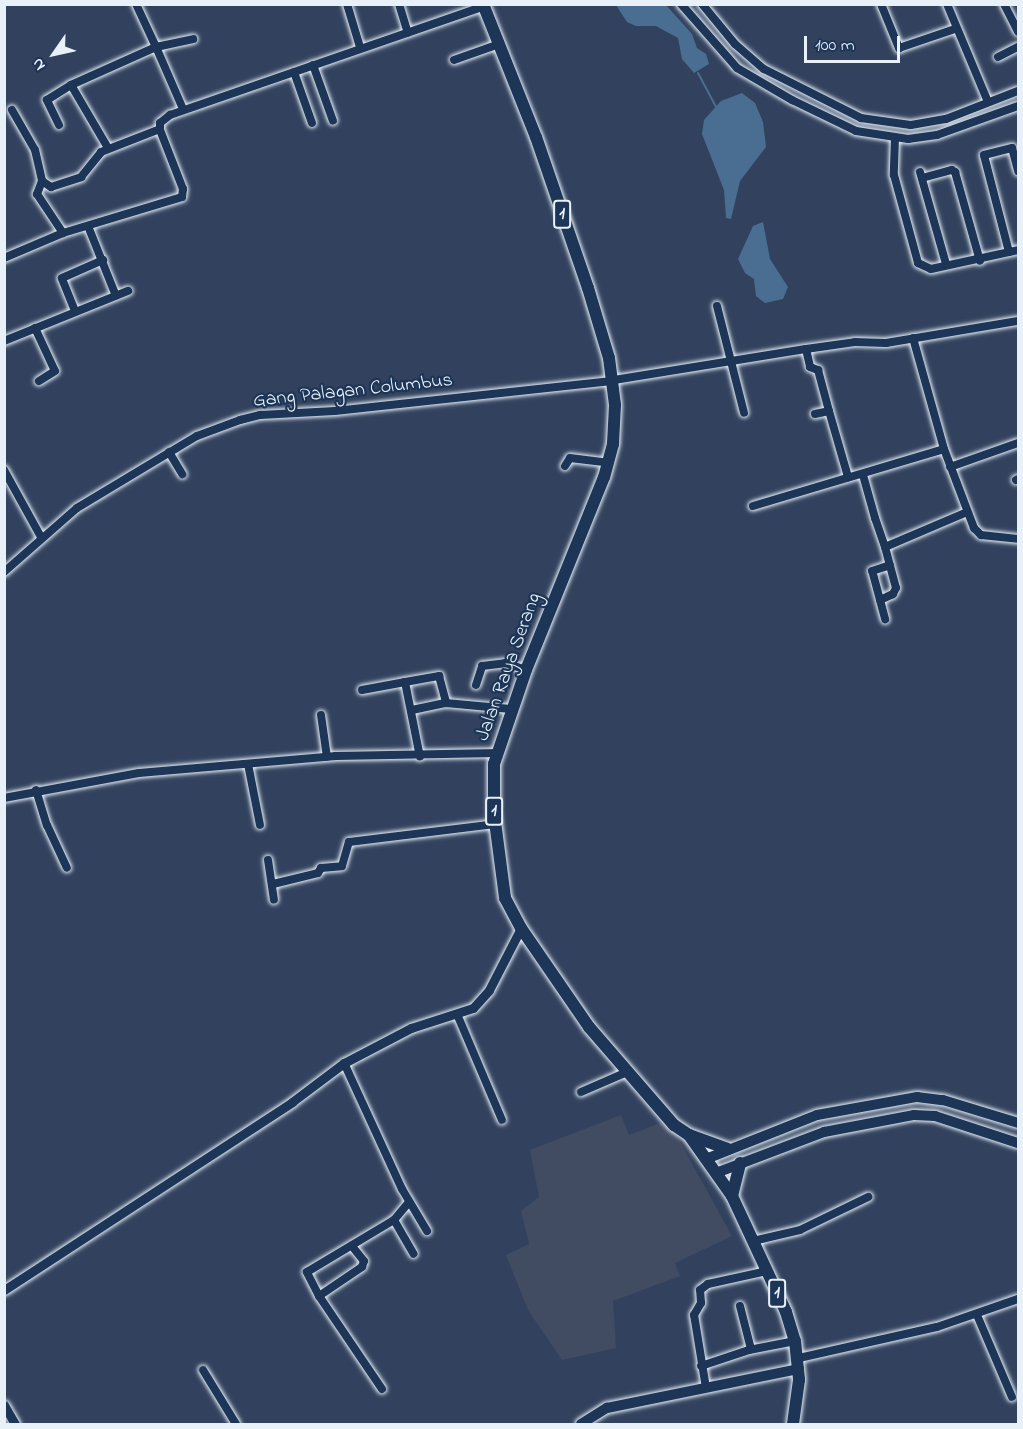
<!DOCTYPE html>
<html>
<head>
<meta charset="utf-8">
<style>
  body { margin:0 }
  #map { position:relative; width:1023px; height:1429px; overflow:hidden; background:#32425e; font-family:"Indie Flower",sans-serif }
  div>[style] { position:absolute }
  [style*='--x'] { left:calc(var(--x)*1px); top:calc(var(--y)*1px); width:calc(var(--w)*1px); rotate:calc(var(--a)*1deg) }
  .built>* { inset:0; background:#414b62 }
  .water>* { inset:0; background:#496e91 }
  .stream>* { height:2px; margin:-1px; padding:0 1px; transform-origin:1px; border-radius:1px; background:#496e91 }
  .roads { filter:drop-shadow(0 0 2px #e8f1f8) drop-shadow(0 0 2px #e8f1f8) }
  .minor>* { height:8px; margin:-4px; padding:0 4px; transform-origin:4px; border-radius:4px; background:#1d3557 }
  .tertiary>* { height:9px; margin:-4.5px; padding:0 4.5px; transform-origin:4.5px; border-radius:4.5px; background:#1d3557 }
  .secondary>* { height:10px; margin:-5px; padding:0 5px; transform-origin:5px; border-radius:5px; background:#1d3557 }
  .trunk>* { height:12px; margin:-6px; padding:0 6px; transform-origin:6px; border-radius:6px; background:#1d3557 }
  span { translate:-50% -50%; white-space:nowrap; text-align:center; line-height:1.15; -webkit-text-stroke:4.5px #1d3557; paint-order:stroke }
  .shield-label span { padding:2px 4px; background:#1d3557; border:2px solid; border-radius:4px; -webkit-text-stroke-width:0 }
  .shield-label { font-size:18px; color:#e8f1f8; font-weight:700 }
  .street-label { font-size:20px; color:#e8f1f8 }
  .frame { position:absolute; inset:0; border:6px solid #e8f1f8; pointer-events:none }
  .north { position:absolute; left:24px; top:24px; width:60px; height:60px; -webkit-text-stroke:4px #1d3557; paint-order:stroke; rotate:236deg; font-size:16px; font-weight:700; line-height:24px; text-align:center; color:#e8f1f8 }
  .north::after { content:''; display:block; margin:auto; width:21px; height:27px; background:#e8f1f8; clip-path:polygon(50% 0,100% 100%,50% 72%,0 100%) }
  .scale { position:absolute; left:804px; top:36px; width:96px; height:27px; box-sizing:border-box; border:3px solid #e8f1f8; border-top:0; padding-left:8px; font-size:18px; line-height:21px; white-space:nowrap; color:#e8f1f8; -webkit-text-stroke:4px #1d3557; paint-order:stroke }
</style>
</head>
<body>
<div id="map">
  <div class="built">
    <div style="clip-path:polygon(621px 1115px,629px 1135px,668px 1120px,732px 1236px,675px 1263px,680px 1276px,613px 1301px,616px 1348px,562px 1360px,528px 1310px,506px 1255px,529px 1244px,521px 1211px,539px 1197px,530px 1150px)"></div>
  </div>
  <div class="water">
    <div style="clip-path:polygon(616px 5px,666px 5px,692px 34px,697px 48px,706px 54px,709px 64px,694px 73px,682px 59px,678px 38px,656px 26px,636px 26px,627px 22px)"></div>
    <div style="clip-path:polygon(742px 93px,755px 103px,763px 122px,766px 147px,740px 181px,731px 219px,726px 218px,724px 190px,702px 134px,704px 120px,721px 101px)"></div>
    <div style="clip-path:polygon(763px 222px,770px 259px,788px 287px,783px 299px,765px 303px,756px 296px,754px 279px,745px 273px,738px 259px,753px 226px)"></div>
  </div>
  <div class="stream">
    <div style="--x:698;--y:73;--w:38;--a:62"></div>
  </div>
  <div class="roads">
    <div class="minor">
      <div style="--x:347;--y:4;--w:45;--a:73.2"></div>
      <div style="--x:399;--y:4;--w:30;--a:73"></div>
      <div style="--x:681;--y:4;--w:85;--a:48.8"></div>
      <div style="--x:737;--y:68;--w:64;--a:30.2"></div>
      <div style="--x:792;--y:100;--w:71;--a:25.8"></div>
      <div style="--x:856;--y:131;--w:53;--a:8.7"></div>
      <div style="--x:908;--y:139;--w:29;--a:-8"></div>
      <div style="--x:937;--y:135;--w:86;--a:-19.7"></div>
      <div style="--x:702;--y:4;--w:52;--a:50.5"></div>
      <div style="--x:735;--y:44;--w:38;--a:41"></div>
      <div style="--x:764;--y:69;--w:109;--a:26.8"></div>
      <div style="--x:861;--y:118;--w:50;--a:8"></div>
      <div style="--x:911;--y:125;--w:36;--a:-10"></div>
      <div style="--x:946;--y:119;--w:77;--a:-21.3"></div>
      <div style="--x:881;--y:4;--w:48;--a:67.8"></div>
      <div style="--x:899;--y:48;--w:59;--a:-18.7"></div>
      <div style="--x:947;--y:4;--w:106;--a:67.3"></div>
      <div style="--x:1004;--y:4;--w:31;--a:63"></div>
      <div style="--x:998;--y:57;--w:22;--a:-27"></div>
      <div style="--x:454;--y:60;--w:48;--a:-19.6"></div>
      <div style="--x:313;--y:65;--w:59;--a:70.3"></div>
      <div style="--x:294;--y:72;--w:54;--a:70.6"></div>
      <div style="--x:183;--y:109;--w:68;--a:-113.5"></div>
      <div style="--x:156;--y:47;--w:38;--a:-12"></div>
      <div style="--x:12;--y:110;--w:46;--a:60.1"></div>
      <div style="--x:35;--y:150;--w:32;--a:77"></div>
      <div style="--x:42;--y:181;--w:14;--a:111"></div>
      <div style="--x:37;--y:194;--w:47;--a:56.3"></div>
      <div style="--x:59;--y:125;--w:28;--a:-116"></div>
      <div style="--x:47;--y:100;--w:28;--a:-32"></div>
      <div style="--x:895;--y:138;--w:37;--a:92"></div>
      <div style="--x:894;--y:175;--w:91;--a:74.7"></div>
      <div style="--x:918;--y:263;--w:14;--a:25"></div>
      <div style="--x:931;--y:269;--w:89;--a:-12.3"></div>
      <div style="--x:108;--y:148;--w:73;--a:-120.4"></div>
      <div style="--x:71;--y:85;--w:93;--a:-24.1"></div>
      <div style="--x:156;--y:47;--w:47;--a:-114.9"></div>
      <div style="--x:920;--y:172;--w:96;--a:74.2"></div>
      <div style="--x:922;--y:178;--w:31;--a:-15"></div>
      <div style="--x:952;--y:170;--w:4;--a:34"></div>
      <div style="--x:955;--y:172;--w:92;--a:74.3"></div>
      <div style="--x:42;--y:181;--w:11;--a:34"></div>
      <div style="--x:51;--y:187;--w:32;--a:-18"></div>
      <div style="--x:81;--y:177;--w:32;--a:-51"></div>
      <div style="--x:101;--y:152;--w:63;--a:-21.3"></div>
      <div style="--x:88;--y:226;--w:75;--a:68.2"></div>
      <div style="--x:1009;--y:252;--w:100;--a:-104.5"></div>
      <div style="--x:984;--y:155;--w:29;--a:-14"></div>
      <div style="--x:1012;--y:148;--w:24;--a:75"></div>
      <div style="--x:4;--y:258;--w:64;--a:-23"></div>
      <div style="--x:63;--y:233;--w:124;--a:-16.8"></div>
      <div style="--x:182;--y:197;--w:8;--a:-83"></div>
      <div style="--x:183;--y:189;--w:63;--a:-111.3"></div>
      <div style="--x:160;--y:130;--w:7;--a:-90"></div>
      <div style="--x:160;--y:123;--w:13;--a:-39"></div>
      <div style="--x:170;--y:115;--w:332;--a:-19.1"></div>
      <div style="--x:717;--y:306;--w:110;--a:75.8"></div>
      <div style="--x:75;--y:311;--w:35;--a:-112"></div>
      <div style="--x:62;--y:278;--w:45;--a:-23.7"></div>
      <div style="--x:35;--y:328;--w:47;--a:65.1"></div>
      <div style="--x:55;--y:371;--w:19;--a:148"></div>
      <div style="--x:913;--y:338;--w:115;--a:74.4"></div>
      <div style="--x:944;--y:449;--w:85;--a:69.2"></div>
      <div style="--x:974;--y:528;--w:10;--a:45"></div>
      <div style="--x:981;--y:535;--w:37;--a:6"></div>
      <div style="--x:4;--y:341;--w:134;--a:-22"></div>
      <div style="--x:806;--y:349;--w:18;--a:77"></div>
      <div style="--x:810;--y:367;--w:9;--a:21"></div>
      <div style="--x:818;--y:370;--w:42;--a:75"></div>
      <div style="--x:614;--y:380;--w:194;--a:-9.2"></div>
      <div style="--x:806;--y:349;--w:49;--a:-8.1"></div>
      <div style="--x:855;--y:342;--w:31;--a:2"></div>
      <div style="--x:886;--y:343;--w:134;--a:-9.5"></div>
      <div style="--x:815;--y:414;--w:14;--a:-12"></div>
      <div style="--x:829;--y:411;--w:69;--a:73.9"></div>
      <div style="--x:169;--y:452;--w:26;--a:59"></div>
      <div style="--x:565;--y:466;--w:9;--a:-58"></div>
      <div style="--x:570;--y:458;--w:38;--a:7"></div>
      <div style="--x:950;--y:467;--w:72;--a:-19.4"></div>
      <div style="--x:4;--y:470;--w:77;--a:61.1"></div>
      <div style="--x:863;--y:475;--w:45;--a:74.4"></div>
      <div style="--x:875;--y:518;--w:31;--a:71"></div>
      <div style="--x:885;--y:547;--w:42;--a:75"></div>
      <div style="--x:896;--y:588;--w:7;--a:117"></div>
      <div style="--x:893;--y:594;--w:14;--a:155"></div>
      <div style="--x:880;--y:600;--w:30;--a:-105"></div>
      <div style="--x:872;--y:571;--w:19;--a:-18"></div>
      <div style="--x:1016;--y:480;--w:2;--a:-27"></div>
      <div style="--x:753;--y:506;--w:199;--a:-16.6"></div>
      <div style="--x:885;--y:547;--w:89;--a:-23.1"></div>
      <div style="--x:4;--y:572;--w:97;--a:-41.2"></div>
      <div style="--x:77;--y:508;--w:140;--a:-31"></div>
      <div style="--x:197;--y:436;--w:46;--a:-20.4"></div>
      <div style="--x:240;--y:420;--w:21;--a:-14"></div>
      <div style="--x:260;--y:415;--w:75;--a:-3.1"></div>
      <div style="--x:335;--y:411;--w:276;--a:-6.2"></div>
      <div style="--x:880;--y:600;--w:20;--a:75"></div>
      <div style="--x:405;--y:682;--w:35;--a:-10"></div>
      <div style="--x:439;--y:676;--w:28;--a:75"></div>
      <div style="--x:476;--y:685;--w:20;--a:-72"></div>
      <div style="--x:482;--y:666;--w:23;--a:-7"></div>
      <div style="--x:505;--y:663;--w:22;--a:18"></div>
      <div style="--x:362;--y:690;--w:44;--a:-10.5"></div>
      <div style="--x:405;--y:682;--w:76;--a:78.7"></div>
      <div style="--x:412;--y:710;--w:35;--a:-12"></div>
      <div style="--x:446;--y:703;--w:65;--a:5.3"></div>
      <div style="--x:321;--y:715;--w:42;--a:81.9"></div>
      <div style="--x:248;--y:764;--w:62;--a:78.9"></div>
      <div style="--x:36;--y:790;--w:37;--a:73"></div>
      <div style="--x:47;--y:825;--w:47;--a:65.1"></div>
      <div style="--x:4;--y:798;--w:137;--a:-10.5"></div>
      <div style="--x:139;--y:773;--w:198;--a:-4.9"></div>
      <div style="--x:336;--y:756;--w:162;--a:-1.1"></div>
      <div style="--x:268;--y:860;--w:40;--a:81.5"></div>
      <div style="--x:273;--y:884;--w:46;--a:-13.7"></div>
      <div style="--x:318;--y:873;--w:6;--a:-59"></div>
      <div style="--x:321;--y:868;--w:21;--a:-5"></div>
      <div style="--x:342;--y:866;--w:25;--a:-74"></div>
      <div style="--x:349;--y:842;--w:147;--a:-7"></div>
      <div style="--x:457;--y:1014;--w:115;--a:67"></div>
      <div style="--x:344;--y:1063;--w:139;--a:65.3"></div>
      <div style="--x:402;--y:1189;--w:49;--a:59.2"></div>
      <div style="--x:581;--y:1092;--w:50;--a:-23.5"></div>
      <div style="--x:394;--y:1220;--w:39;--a:60"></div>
      <div style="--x:753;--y:1241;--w:48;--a:-13.2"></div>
      <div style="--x:800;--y:1230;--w:76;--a:-25.9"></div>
      <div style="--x:319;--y:1296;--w:52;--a:-34"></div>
      <div style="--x:362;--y:1267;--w:6;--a:-72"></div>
      <div style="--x:364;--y:1261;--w:19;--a:-129"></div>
      <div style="--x:740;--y:1306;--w:44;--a:75.7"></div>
      <div style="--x:977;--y:1315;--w:89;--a:66.9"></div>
      <div style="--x:799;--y:1358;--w:141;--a:-12.7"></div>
      <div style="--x:937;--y:1327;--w:86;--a:-19.1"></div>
      <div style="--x:701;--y:1366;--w:51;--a:-18.4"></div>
      <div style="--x:749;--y:1350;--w:47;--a:-11.1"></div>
      <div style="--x:203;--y:1370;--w:63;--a:58.6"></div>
      <div style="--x:706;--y:1388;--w:74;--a:-99.3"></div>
      <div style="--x:694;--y:1315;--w:14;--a:-60"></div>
      <div style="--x:701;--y:1303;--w:13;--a:-94"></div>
      <div style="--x:700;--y:1290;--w:10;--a:-37"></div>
      <div style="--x:708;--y:1284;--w:60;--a:-12.4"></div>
      <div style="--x:382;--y:1389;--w:112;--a:-124.1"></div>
      <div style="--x:319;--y:1296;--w:27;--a:-117"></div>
      <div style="--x:307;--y:1272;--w:101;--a:-30.9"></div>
      <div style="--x:394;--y:1220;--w:23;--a:-50"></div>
    </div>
    <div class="tertiary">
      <div style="--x:4;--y:1290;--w:344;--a:-33.1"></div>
      <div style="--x:292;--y:1102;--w:65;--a:-36.9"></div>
      <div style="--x:344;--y:1063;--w:76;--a:-27.6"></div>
      <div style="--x:411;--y:1028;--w:65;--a:-17.9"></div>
      <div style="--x:473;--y:1008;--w:24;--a:-48"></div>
      <div style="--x:489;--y:990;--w:70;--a:-62.7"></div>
      <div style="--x:4;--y:1405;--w:22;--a:60"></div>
    </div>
    <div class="secondary">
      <div style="--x:706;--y:1159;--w:119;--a:-21.6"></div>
      <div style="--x:817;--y:1115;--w:102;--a:-10.2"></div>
      <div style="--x:917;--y:1097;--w:26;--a:7"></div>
      <div style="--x:943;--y:1100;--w:78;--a:17"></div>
      <div style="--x:716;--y:1173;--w:116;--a:-20.8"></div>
      <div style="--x:824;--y:1132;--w:92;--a:-10.7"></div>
      <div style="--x:914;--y:1115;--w:21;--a:3"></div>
      <div style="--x:935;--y:1116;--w:87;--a:18"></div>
      <div style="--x:581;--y:1424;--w:31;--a:-32"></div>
      <div style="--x:607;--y:1408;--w:196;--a:-11.5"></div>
    </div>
    <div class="trunk">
      <div style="--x:483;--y:4;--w:143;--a:68.3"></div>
      <div style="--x:536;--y:137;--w:160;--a:71"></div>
      <div style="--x:588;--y:288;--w:73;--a:73.3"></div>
      <div style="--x:609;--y:358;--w:47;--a:82.7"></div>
      <div style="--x:615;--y:405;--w:39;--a:93"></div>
      <div style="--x:613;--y:444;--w:34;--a:105"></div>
      <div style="--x:604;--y:477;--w:208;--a:112"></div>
      <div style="--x:526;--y:670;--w:99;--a:108.8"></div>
      <div style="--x:494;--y:764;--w:50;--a:90"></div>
      <div style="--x:494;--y:814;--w:85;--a:82.5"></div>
      <div style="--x:505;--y:898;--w:34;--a:62"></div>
      <div style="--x:521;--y:928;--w:120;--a:55.5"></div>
      <div style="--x:589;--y:1027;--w:130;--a:49.1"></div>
      <div style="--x:674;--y:1125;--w:18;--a:34"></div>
      <div style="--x:689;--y:1135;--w:75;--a:54.8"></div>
      <div style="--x:732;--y:1196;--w:128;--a:65"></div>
      <div style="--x:786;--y:1312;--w:30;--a:73"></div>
      <div style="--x:795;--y:1341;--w:39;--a:84"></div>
      <div style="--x:799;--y:1380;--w:44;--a:97.8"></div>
      <div style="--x:689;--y:1135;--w:41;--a:19.7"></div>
      <div style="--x:732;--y:1196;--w:34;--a:-76"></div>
    </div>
  </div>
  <div class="shield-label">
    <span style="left:562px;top:214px">1</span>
    <span style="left:494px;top:811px">1</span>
    <span style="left:777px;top:1293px">1</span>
  </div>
  <div class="street-label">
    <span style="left:353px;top:391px;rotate:-6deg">Gang Palagan Columbus</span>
    <span style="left:509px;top:667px;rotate:-70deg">Jalan Raya Serang</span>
  </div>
  <div class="frame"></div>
  <div class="north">N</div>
  <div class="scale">100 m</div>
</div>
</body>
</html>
